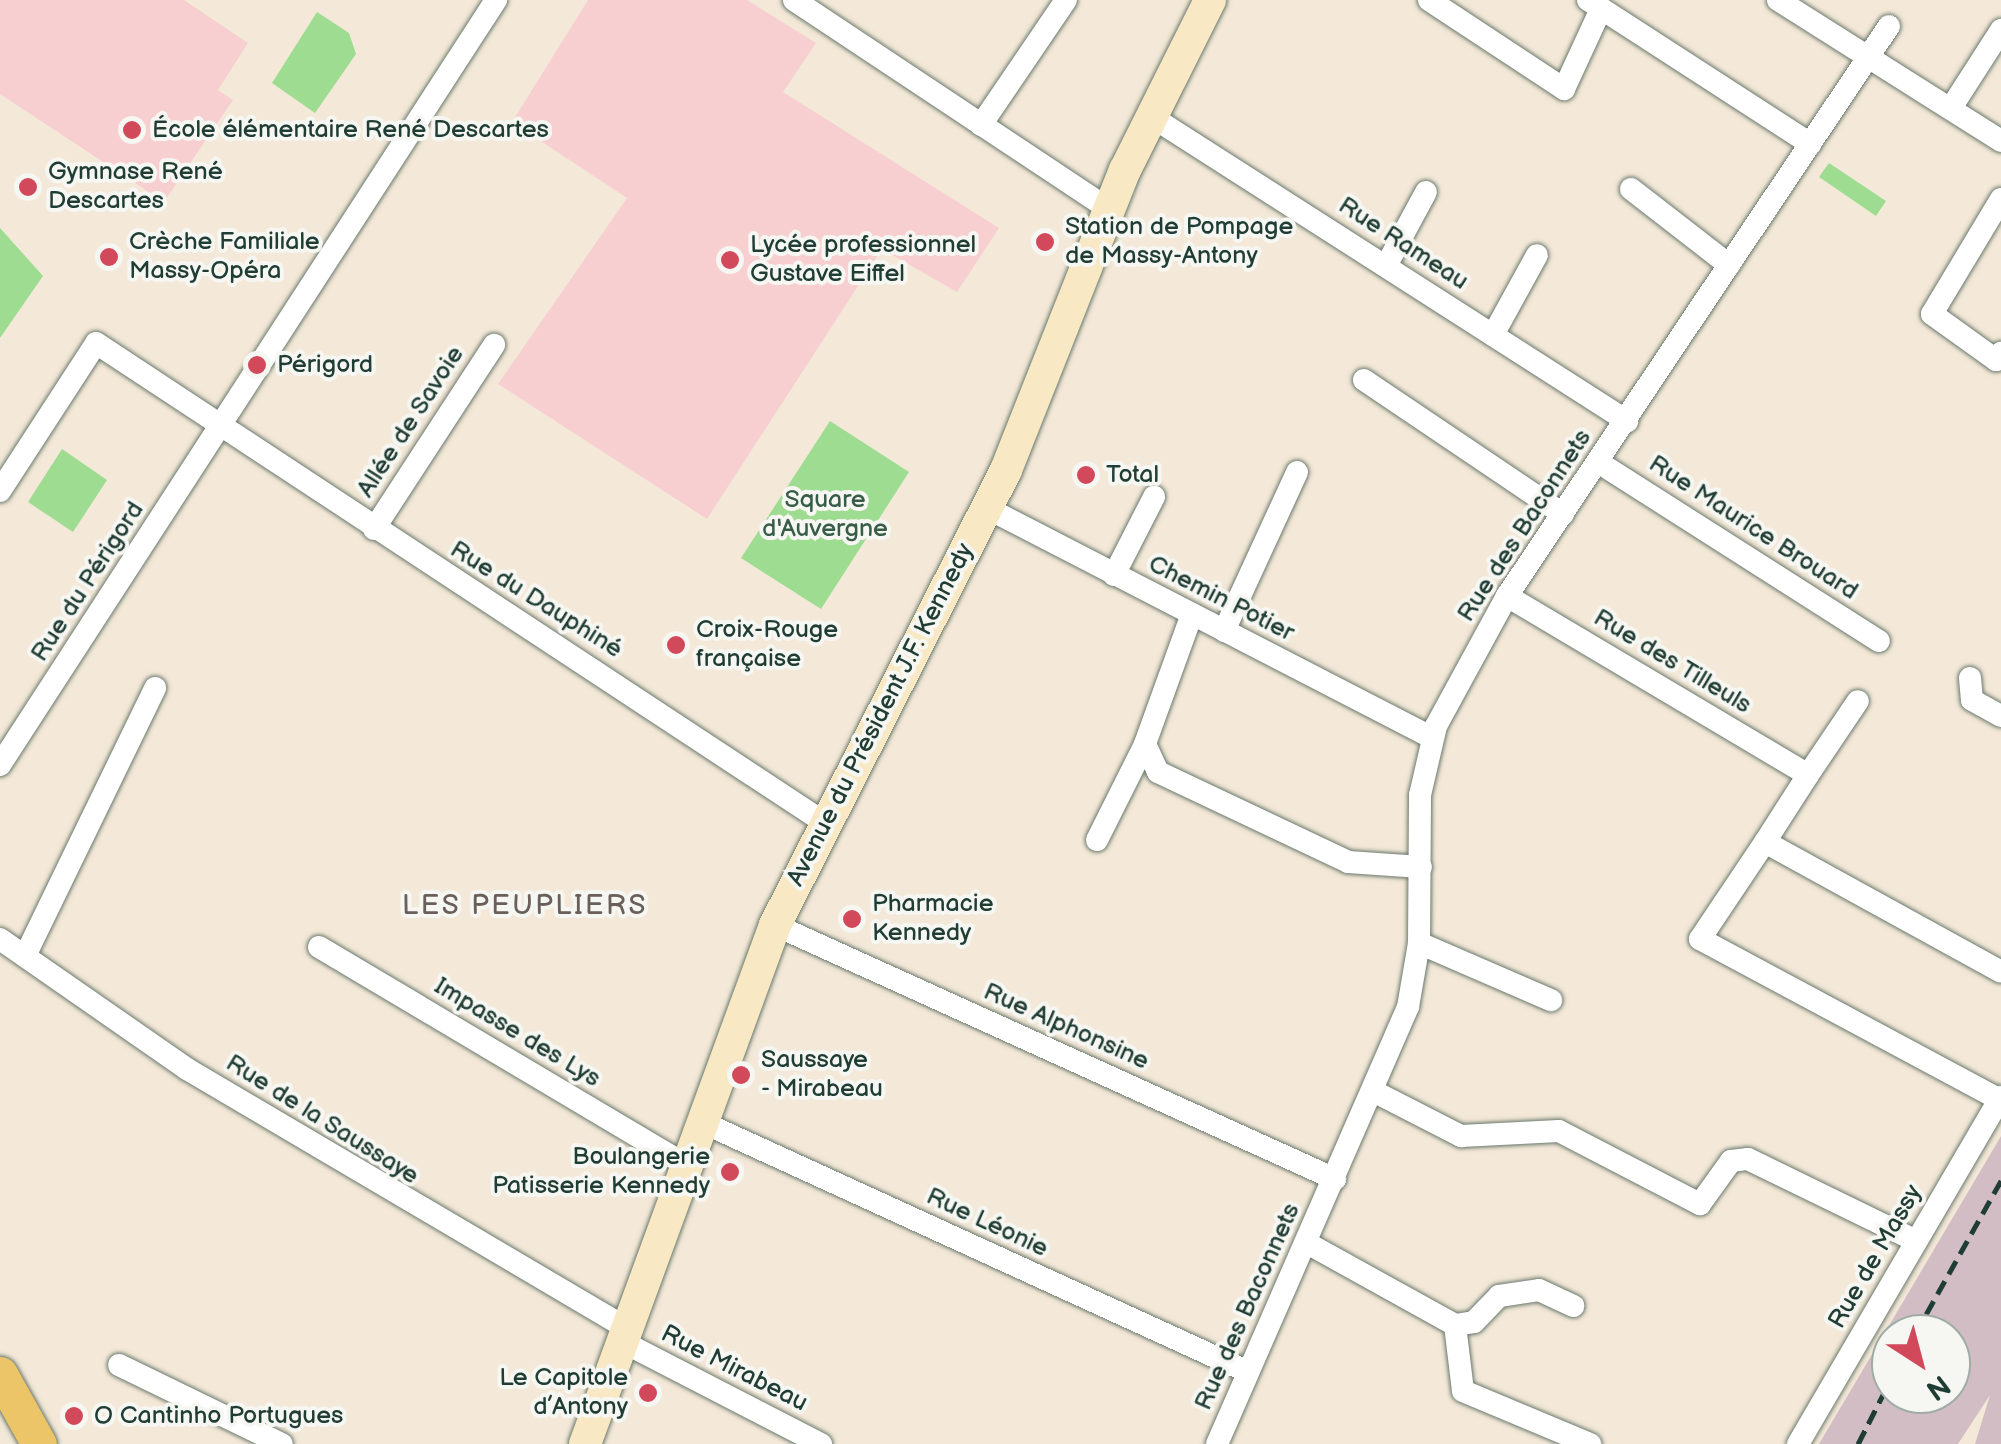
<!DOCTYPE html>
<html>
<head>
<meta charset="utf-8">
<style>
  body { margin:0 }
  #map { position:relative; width:2001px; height:1444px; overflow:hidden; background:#f4e9d8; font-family:"Balsamiq Sans",sans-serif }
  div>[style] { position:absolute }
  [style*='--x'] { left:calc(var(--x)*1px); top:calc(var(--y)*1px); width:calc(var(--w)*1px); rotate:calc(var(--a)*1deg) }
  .built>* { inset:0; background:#f7cfd0 }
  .industrial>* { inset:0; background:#d2bdc5 }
  .green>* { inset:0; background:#9edc91 }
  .roads { filter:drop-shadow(0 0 2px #6a796d) drop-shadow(0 0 2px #6a796d) }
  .street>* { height:22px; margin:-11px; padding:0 11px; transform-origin:11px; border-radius:11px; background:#fff }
  .secondary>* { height:32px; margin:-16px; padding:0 16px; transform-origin:16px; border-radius:16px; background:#f8e8c3 }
  .primary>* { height:35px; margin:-17.5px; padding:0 17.5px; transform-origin:17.5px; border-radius:17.5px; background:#edc569 }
  .rail>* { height:5px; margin-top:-2.5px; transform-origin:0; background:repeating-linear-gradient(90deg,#1f3d34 0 15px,transparent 0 23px) }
  .dots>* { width:28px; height:28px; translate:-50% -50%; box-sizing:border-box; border:5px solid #f6f6f2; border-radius:50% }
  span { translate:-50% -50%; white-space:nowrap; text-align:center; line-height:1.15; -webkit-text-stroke:8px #f6f6f2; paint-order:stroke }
  .poi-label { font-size:25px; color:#1f3d34 }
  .left { translate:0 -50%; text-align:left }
  .right { translate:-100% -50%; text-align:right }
  .street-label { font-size:25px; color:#1f3d34 }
  .park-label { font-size:25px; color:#385d47 }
  .neighbourhood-label { font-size:28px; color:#6a6059; letter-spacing:2.5px }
  .north { position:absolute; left:1871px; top:1314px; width:100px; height:100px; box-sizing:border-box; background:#f6f6f2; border:2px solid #a0aca6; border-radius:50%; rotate:144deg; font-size:28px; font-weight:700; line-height:40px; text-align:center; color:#1f3d34 }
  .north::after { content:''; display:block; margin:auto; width:35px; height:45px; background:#d1495b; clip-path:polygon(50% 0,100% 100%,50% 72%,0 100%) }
</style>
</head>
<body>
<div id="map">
  <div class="built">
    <div style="clip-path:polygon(0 0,184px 0,248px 43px,218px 90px,233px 100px,164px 202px,0 94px)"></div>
    <div style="clip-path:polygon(588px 0,747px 0,816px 43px,783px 92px,999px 228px,957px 292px,882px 249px,707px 519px,498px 384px,627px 198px,512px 122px)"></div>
  </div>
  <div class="industrial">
    <div style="clip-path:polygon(evenodd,2001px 1136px,2001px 1444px,1975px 1444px,1990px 1395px,1958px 1444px,1819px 1444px,2001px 1136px,1891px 1334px,1951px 1334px,1951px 1394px,1891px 1394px,1891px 1334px)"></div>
  </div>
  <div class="green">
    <div style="clip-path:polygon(317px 12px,349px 33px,356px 54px,315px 113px,272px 83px)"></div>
    <div style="clip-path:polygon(1829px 163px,1886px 201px,1876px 216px,1819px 177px)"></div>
    <div style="clip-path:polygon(0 228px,43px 276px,0 338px)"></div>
    <div style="clip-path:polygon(830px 421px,909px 472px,821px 609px,741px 558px)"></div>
    <div style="clip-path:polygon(62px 449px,107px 480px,73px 532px,28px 502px)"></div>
  </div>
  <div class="roads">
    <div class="street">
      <div style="--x:794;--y:0;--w:378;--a:33.6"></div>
      <div style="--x:1429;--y:0;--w:162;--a:33.4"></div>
      <div style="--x:1564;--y:89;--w:88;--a:-65.2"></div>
      <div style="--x:1588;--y:0;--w:265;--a:32.9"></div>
      <div style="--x:1778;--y:0;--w:264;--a:32.3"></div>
      <div style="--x:1951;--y:108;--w:93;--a:-57.3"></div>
      <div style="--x:1149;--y:115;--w:568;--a:32.63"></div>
      <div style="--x:981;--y:125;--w:151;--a:-55.8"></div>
      <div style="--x:1631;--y:189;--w:124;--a:37.8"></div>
      <div style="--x:2001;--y:199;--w:134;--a:121"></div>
      <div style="--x:1932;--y:314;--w:79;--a:35.7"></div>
      <div style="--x:1996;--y:360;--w:9;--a:-54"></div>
      <div style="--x:1386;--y:266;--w:84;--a:-61.6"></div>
      <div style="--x:1493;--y:335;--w:91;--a:-61.2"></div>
      <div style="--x:1364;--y:380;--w:240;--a:34"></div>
      <div style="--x:1598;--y:462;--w:333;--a:32.5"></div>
      <div style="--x:0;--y:491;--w:176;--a:-57"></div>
      <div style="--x:96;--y:343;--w:869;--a:33.36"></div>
      <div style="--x:987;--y:508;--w:500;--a:27.3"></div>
      <div style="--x:374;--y:529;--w:220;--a:-56.9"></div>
      <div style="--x:1114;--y:575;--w:88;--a:-62.9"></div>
      <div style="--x:1507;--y:596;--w:350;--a:30.7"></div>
      <div style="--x:1808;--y:775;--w:80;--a:122.7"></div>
      <div style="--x:1765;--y:842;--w:269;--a:28.8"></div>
      <div style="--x:1192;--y:614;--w:138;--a:109.9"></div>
      <div style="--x:1145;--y:744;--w:31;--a:65"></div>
      <div style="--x:1158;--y:772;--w:210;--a:25.3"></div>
      <div style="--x:1348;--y:862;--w:73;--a:3.9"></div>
      <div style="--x:1224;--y:631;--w:175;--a:-65.3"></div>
      <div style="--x:1970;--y:678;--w:22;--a:85"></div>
      <div style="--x:1972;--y:700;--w:33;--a:29"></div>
      <div style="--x:0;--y:765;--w:912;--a:-57.04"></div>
      <div style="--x:1808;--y:775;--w:89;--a:-56"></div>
      <div style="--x:1097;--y:840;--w:107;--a:-63.4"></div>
      <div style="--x:1765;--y:842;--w:117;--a:123.8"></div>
      <div style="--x:1700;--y:939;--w:340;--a:28.2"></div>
      <div style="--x:775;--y:925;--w:615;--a:24.4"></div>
      <div style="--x:0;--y:939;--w:228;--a:34.8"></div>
      <div style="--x:187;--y:1069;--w:512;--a:30.52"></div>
      <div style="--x:1419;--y:943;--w:144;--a:23.4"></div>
      <div style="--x:319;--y:947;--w:427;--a:30.7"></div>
      <div style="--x:25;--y:956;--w:298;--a:-64.1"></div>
      <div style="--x:1375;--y:1092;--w:97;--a:27.1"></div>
      <div style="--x:1461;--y:1136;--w:98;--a:-2.9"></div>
      <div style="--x:1559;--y:1131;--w:159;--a:27.4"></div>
      <div style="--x:1700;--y:1204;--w:53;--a:-54.2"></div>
      <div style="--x:1731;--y:1161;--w:17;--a:-7"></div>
      <div style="--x:1748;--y:1159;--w:187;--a:26"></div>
      <div style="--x:704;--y:1123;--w:598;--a:24.59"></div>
      <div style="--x:1307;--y:1243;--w:169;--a:29"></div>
      <div style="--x:1455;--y:1325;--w:66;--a:83.1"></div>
      <div style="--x:1463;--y:1391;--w:138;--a:22.7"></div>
      <div style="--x:1455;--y:1325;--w:19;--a:-9"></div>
      <div style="--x:1474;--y:1322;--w:36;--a:-46"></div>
      <div style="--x:1499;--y:1296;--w:40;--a:-8.5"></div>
      <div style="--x:1539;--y:1290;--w:38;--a:25"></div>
      <div style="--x:623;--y:1342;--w:223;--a:27.3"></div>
      <div style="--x:119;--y:1365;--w:181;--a:25.9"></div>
      <div style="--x:1217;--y:1444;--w:477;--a:-66.4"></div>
      <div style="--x:1408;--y:1007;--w:65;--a:-80.2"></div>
      <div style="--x:1419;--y:943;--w:148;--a:-89.6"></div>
      <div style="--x:1420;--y:795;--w:71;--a:-76.9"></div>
      <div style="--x:1436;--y:726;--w:148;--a:-61.4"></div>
      <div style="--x:1507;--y:596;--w:686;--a:-56.17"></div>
      <div style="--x:1798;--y:1444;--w:402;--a:-59.7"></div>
    </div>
    <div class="secondary">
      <div style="--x:585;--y:1444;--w:553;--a:-69.89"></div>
      <div style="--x:775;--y:925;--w:510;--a:-63.08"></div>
      <div style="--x:1006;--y:470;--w:323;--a:-68.4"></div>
      <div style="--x:1125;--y:170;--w:190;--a:-63.4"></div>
    </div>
    <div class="primary">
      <div style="--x:0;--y:1374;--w:80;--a:60.9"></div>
    </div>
  </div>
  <div class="rail">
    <div style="--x:1915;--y:1334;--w:176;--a:-60.7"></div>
    <div style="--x:1858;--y:1444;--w:73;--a:-63.1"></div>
  </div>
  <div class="dots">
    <div style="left:132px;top:130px;background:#d1495b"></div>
    <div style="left:28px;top:187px;background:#d1495b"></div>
    <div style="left:1045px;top:242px;background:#d1495b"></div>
    <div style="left:109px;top:257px;background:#d1495b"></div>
    <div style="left:730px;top:260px;background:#d1495b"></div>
    <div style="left:257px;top:365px;background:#d1495b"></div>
    <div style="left:1086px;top:475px;background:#d1495b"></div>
    <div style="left:676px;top:645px;background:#d1495b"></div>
    <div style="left:852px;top:919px;background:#d1495b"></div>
    <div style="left:741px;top:1075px;background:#d1495b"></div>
    <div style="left:730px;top:1172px;background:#d1495b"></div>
    <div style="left:648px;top:1393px;background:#d1495b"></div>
    <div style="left:74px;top:1416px;background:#d1495b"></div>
  </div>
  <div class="poi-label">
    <span class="left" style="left:152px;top:130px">École élémentaire René Descartes</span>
    <span class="left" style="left:48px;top:187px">Gymnase René<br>Descartes</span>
    <span class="left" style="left:1065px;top:242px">Station de Pompage<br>de Massy-Antony</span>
    <span class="left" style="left:129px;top:257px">Crèche Familiale<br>Massy-Opéra</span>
    <span class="left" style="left:750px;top:260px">Lycée professionnel<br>Gustave Eiffel</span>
    <span class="left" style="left:277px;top:365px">Périgord</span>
    <span class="left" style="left:1106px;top:475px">Total</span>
    <span class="left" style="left:696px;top:645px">Croix-Rouge<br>française</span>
    <span class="left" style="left:872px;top:919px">Pharmacie<br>Kennedy</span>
    <span class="left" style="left:761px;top:1075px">Saussaye<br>- Mirabeau</span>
    <span class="right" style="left:710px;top:1172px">Boulangerie<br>Patisserie Kennedy</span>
    <span class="right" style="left:628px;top:1393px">Le Capitole<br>d’Antony</span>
    <span class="left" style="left:94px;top:1416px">O Cantinho Portugues</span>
  </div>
  <div class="street-label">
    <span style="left:1403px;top:244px;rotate:33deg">Rue Rameau</span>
    <span style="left:411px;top:422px;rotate:-57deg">Allée de Savoie</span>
    <span style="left:1525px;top:526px;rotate:-57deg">Rue des Baconnets</span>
    <span style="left:1753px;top:528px;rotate:33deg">Rue Maurice Brouard</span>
    <span style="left:88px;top:582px;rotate:-57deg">Rue du Périgord</span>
    <span style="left:1221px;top:599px;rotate:27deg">Chemin Potier</span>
    <span style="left:536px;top:600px;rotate:32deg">Rue du Dauphiné</span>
    <span style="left:1672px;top:662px;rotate:31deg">Rue des Tilleuls</span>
    <span style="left:881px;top:715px;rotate:-63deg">Avenue du Président J.F. Kennedy</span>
    <span style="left:1066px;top:1027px;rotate:24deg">Rue Alphonsine</span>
    <span style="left:517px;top:1033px;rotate:31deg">Impasse des Lys</span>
    <span style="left:322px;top:1120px;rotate:32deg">Rue de la Saussaye</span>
    <span style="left:987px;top:1223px;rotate:25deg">Rue Léonie</span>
    <span style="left:1876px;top:1257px;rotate:-60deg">Rue de Massy</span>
    <span style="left:1248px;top:1307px;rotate:-66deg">Rue des Baconnets</span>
    <span style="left:734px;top:1369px;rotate:27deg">Rue Mirabeau</span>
  </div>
  <div class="park-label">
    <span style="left:825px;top:515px">Square<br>d'Auvergne</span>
  </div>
  <div class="neighbourhood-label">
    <span style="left:525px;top:906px">LES PEUPLIERS</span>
  </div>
  <div class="north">N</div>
</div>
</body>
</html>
